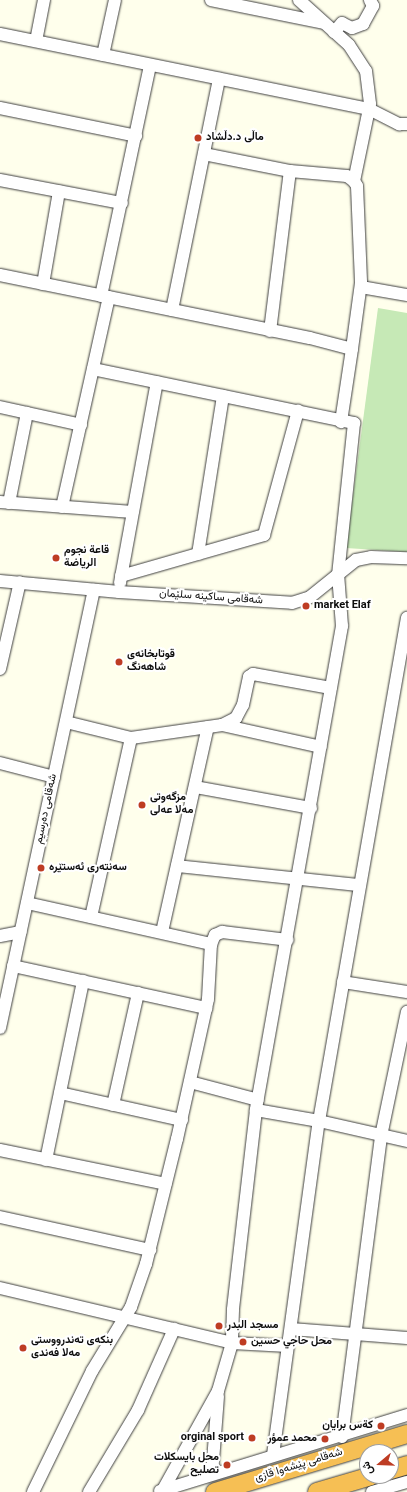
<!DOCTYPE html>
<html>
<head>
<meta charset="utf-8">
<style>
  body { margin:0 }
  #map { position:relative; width:407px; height:1492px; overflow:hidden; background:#ffffec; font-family:Georgia,Vazirmatn,serif }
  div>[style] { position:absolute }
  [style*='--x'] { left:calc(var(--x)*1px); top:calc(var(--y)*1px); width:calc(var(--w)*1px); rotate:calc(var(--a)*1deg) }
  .green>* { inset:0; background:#c6e9b6 }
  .roads { filter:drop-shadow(0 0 1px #404040) drop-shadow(0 0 1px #404040) }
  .minor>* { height:12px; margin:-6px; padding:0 6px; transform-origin:6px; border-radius:6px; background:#fff }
  .highway>* { height:18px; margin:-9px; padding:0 9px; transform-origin:9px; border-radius:9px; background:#f6bf54 }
  .dots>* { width:11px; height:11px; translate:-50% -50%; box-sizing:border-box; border:2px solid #fff; border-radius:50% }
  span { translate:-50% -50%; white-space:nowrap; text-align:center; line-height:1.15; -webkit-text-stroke:4px #fff; paint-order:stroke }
  .poi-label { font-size:11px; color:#0d0d0d; font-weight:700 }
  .left { translate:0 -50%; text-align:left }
  .right { translate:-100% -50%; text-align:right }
  .street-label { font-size:11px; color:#0d0d0d }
  .north { position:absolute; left:359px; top:1444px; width:40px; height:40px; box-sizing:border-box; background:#fff; border:1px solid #9e9e9e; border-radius:50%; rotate:251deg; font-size:11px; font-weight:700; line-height:16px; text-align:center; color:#0d0d0d }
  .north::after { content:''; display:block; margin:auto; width:14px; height:18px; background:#be3c23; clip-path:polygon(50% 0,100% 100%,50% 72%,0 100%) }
</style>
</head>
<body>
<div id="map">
  <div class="green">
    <div style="clip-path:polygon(378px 308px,407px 313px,407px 552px,346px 548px)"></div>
  </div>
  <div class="roads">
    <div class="minor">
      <div style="--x:211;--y:0;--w:115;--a:11.5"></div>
      <div style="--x:299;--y:0;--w:67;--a:42"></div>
      <div style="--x:349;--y:45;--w:31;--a:57"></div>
      <div style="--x:366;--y:71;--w:33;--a:83"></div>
      <div style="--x:370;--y:104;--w:79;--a:101.7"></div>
      <div style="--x:334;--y:32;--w:12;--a:-48"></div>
      <div style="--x:342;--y:23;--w:11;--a:27"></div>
      <div style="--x:352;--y:28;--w:12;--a:-20"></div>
      <div style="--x:363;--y:24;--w:21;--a:-61"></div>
      <div style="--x:373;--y:6;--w:7;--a:-117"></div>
      <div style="--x:0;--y:34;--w:377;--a:11.5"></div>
      <div style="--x:369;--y:109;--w:34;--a:27"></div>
      <div style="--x:399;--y:124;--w:8;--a:0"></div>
      <div style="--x:36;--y:41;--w:42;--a:-79"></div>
      <div style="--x:103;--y:55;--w:56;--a:-77.7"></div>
      <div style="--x:0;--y:108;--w:139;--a:11.6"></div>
      <div style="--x:204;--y:154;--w:88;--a:11.2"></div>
      <div style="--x:290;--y:171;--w:57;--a:5"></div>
      <div style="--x:347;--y:176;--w:9;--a:36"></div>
      <div style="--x:354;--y:181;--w:6;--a:59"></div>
      <div style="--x:357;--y:186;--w:97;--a:87.6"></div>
      <div style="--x:361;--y:283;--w:67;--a:97.8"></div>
      <div style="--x:0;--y:180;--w:124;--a:10.7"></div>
      <div style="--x:0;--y:275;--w:316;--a:11.5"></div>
      <div style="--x:310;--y:338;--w:43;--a:14.7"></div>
      <div style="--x:352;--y:349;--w:74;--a:98.6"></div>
      <div style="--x:43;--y:284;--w:94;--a:-80.2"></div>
      <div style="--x:361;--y:287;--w:47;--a:9.9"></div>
      <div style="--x:101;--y:296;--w:236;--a:-78"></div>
      <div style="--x:172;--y:310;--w:236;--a:-78.5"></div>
      <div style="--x:270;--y:331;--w:161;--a:-82.9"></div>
      <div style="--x:93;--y:369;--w:267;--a:11.7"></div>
      <div style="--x:354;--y:423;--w:152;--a:96"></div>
      <div style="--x:338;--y:574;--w:52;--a:85.6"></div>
      <div style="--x:342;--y:626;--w:492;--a:100.1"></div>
      <div style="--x:256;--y:1110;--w:201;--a:96.6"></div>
      <div style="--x:233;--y:1310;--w:33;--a:92"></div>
      <div style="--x:232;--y:1343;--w:50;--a:106.3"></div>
      <div style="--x:218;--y:1391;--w:113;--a:119.1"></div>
      <div style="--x:0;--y:407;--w:83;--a:12.5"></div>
      <div style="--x:0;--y:502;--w:133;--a:4.3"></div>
      <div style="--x:9;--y:503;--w:92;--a:-78.7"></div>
      <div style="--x:62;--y:507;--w:215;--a:-77.4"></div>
      <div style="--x:198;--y:554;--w:160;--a:-81"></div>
      <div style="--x:121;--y:576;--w:149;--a:-16"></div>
      <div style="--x:264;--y:535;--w:129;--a:-74.7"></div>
      <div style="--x:0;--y:581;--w:120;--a:5.3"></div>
      <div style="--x:119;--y:592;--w:173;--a:3.6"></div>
      <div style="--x:292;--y:603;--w:19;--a:-18"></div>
      <div style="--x:310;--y:597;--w:59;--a:-38.8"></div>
      <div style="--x:356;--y:560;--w:15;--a:-11"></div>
      <div style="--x:371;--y:557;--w:36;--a:2"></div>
      <div style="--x:120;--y:583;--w:204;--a:-79.6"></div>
      <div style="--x:0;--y:669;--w:89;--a:-77.1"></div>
      <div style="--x:66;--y:722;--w:67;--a:13.8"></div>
      <div style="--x:131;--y:738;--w:92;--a:-8.1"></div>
      <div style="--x:222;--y:725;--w:101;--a:12.5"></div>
      <div style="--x:222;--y:725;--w:16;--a:-27"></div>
      <div style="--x:236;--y:718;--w:15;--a:-62"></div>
      <div style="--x:243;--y:705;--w:29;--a:-78"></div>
      <div style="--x:249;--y:677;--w:5;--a:-37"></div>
      <div style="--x:253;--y:674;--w:79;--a:10.2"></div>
      <div style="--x:0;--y:763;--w:56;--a:14.5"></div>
      <div style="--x:195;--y:787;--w:118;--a:10.3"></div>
      <div style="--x:177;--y:866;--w:183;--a:6"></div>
      <div style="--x:27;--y:903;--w:189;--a:12.6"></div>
      <div style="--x:91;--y:917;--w:183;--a:-77.4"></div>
      <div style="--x:162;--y:932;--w:210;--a:-77.4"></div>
      <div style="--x:0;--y:936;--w:21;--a:-11"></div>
      <div style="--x:13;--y:966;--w:198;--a:12.3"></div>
      <div style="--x:343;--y:982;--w:65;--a:8.9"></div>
      <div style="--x:0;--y:1028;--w:448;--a:-77.9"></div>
      <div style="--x:190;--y:1082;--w:70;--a:14.8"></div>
      <div style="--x:60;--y:1093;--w:125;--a:12.5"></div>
      <div style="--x:113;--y:1105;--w:115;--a:-77.4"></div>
      <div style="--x:256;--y:1110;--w:64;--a:9.9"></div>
      <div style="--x:319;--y:1121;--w:90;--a:12.8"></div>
      <div style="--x:0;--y:1150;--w:169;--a:11.6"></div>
      <div style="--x:46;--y:1160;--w:183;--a:-78.3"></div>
      <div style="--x:0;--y:1217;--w:154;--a:12.4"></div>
      <div style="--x:0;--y:1288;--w:238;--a:13.3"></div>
      <div style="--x:232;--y:1343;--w:56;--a:3.1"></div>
      <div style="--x:291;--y:1329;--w:116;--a:4.4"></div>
      <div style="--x:342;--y:1437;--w:304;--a:-82.6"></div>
      <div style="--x:381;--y:1136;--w:127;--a:-78.2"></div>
      <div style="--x:273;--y:1455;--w:337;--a:-82.2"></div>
      <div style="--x:319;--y:1121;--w:511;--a:-80.08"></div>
      <div style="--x:212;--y:1474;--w:78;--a:-85.6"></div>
      <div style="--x:160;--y:1491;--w:258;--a:-17.1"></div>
      <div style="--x:33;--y:1492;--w:135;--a:-64"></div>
      <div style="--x:92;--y:1371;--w:75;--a:-58.6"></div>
      <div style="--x:131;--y:1307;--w:46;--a:-70.8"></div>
      <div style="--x:146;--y:1264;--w:129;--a:-76.1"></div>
      <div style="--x:177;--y:1139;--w:143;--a:-77.5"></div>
      <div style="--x:208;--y:999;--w:55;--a:-86.9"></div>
      <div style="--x:211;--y:944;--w:10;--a:-66"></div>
      <div style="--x:215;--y:935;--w:8;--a:-23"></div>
      <div style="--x:222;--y:932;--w:66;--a:6.9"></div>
      <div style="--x:89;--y:1492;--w:96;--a:-59.1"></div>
      <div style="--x:138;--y:1410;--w:89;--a:-66"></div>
      <div style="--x:372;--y:1492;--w:36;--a:-16"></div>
    </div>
    <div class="highway">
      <div style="--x:391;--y:1470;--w:17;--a:-17"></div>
      <div style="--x:215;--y:1492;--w:201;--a:-16.8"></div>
      <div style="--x:317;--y:1492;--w:56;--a:-16.5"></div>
    </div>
  </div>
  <div class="dots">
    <div style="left:198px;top:138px;background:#be3c23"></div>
    <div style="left:56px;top:558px;background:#be3c23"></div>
    <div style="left:306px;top:606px;background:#be3c23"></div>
    <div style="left:119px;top:662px;background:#be3c23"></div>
    <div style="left:142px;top:805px;background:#be3c23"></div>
    <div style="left:41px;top:868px;background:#be3c23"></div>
    <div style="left:219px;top:1326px;background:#be3c23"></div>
    <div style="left:243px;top:1342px;background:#be3c23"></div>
    <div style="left:23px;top:1348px;background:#be3c23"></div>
    <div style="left:381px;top:1426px;background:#be3c23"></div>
    <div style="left:252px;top:1438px;background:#be3c23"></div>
    <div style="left:325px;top:1439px;background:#be3c23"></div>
    <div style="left:227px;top:1465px;background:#be3c23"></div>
  </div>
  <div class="poi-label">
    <span class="left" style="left:206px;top:138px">ماڵی د.دڵشاد</span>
    <span class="left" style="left:64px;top:558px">قاعة نجوم<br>الرياضة</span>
    <span class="left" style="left:314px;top:606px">market Elaf</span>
    <span class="left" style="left:127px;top:662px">قوتابخانەى<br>شاهەنگ</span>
    <span class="left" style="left:150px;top:805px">مزگەوتی<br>مەلا عەلی</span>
    <span class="left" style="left:49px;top:868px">سەنتەری ئەستێرە</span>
    <span class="left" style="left:227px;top:1326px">مسجد البدر</span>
    <span class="left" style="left:31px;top:1348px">بنکەی تەندرووستی<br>مەلا فەندی</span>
    <span class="left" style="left:251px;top:1342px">محل حاجي حسین</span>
    <span class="right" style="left:373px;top:1426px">كةس برايان</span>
    <span class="right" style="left:244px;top:1438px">orginal sport</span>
    <span class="right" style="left:317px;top:1439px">محمد عمؤر</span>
    <span class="right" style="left:219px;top:1465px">محل بايسكلات<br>تصليح</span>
  </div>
  <div class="street-label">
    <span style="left:211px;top:598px;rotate:4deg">شەقامی ساکینە سلێمان</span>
    <span style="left:47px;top:809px;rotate:-78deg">شەقامی دەرسیم</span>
    <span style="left:299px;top:1466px;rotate:-17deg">شەقامی پێشەوا قازی</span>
  </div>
  <div class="north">ش</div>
</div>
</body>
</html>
